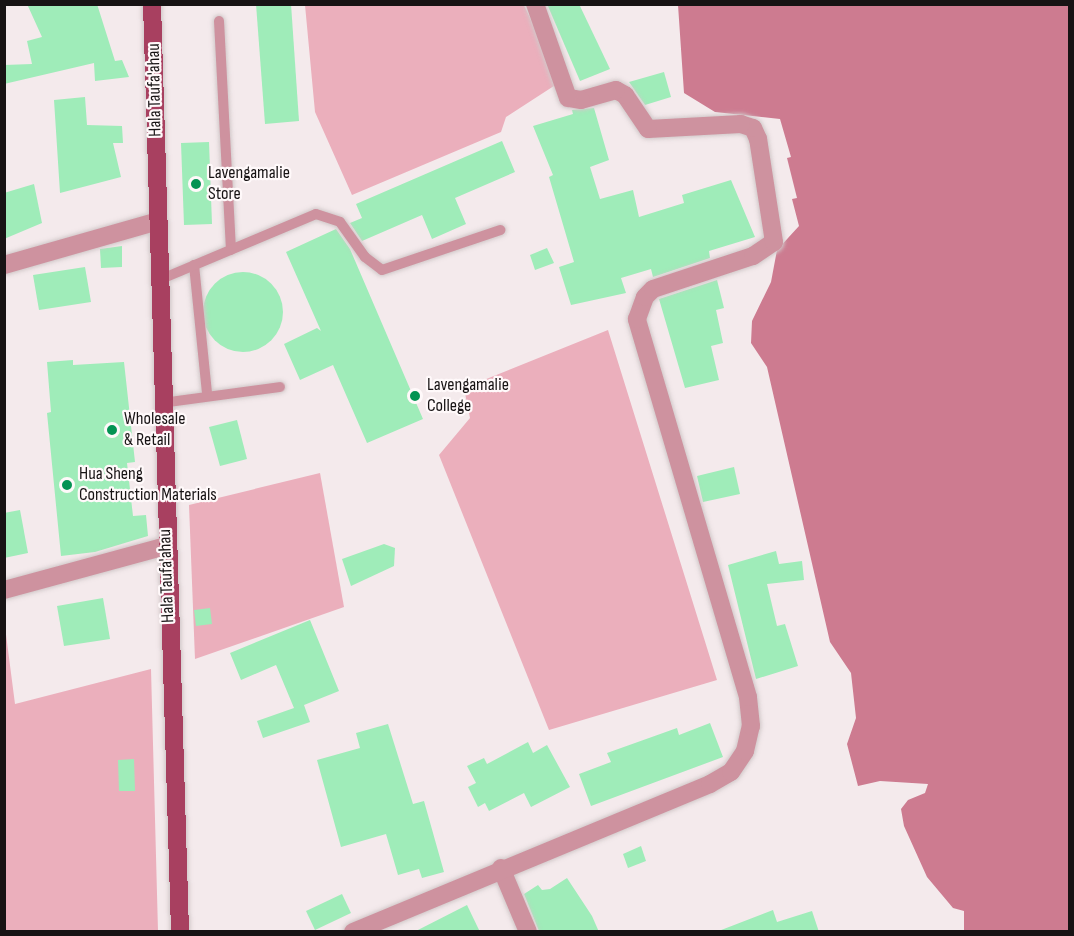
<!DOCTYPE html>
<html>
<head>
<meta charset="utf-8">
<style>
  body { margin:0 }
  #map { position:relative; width:1074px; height:936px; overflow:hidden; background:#f4eaec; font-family:"Sofia Sans Condensed",sans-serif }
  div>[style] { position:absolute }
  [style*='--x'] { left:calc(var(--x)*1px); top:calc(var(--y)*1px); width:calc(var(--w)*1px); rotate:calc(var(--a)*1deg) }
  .green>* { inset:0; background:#ebafbc }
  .water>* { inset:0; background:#cd7b90 }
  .building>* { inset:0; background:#9fecb9 }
  .round { border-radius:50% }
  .roads { filter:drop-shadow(0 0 2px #d1c8c9) drop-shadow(0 0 2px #d1c8c9) }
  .service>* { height:10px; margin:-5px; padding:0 5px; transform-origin:5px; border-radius:5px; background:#ce929f }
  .minor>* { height:18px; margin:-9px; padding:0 9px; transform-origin:9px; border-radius:9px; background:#ce929f }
  .primary>* { height:18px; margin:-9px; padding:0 9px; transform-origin:9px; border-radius:9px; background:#a84060 }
  .dots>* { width:16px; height:16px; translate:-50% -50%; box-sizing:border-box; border:3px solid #fff9fa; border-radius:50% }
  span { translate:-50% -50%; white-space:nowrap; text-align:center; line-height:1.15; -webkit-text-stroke:4.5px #fff9fa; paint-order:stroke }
  .street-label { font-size:18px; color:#171314 }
  .poi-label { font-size:18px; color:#171314 }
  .left { translate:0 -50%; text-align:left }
  .frame { position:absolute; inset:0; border:6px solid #171314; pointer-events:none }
</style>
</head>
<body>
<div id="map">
  <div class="green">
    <div style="clip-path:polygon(305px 5px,524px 5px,560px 82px,506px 117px,501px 132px,352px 195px,315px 112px)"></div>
    <div style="clip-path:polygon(608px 330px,717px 680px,549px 730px,439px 455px,470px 418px,464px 388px)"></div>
    <div style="clip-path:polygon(320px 473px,344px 607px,195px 659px,189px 505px)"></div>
    <div style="clip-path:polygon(4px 619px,15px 704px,151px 669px,158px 931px,5px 931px)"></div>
  </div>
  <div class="water">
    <div style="clip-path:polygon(678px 5px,1069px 5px,1069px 931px,964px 931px,964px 911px,953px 908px,927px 877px,904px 826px,901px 809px,908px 800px,925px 793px,928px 784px,880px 781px,858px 786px,847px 744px,856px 718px,851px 673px,830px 642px,767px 367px,751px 343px,752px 321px,771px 282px,777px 250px,799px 226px,792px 199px,797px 198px,787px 158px,791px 157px,780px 119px,715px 112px,684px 93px)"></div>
  </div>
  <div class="building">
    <div style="clip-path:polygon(27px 4px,97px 4px,115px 61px,122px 60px,129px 77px,95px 81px,94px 63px,4px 84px,4px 65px,32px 64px,27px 41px,42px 37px)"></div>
    <div style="clip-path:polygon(256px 4px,291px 4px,299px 121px,265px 124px)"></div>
    <div style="clip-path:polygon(547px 4px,579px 4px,610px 69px,580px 81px)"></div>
    <div style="clip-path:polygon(664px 72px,671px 97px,645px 105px,629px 82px)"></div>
    <div style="clip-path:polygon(85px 97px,87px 125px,122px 126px,123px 143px,113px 143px,121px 177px,60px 193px,54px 100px)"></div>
    <div style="clip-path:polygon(594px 108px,609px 160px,590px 167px,600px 199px,633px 190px,639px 217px,684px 203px,682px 195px,731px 180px,755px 237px,709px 251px,710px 258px,653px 277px,651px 269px,621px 278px,626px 293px,571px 305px,559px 267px,574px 262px,549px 177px,553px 175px,533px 126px,573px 114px,572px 110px)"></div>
    <div style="clip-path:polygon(502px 141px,515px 172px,455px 198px,466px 224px,432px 239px,422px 215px,362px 241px,350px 223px,362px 218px,356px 204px)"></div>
    <div style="clip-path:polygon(209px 142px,212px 224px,184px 225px,181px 143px)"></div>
    <div style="clip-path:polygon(34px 184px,42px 223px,4px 239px,4px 193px)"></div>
    <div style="clip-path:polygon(336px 229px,350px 249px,423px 419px,367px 443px,333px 365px,300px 380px,284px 344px,317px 328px,321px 331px,286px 252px)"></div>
    <div style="clip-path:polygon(122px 246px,122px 267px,101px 268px,100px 249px)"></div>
    <div style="clip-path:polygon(547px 248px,554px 263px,535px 270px,530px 255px)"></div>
    <div style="clip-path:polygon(85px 267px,91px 302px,39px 310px,33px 275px)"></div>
    <div class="round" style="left:203px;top:272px;width:80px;height:80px"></div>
    <div style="clip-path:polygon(717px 280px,724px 308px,716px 310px,723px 343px,711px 346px,719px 380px,685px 388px,659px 299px)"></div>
    <div style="clip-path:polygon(73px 360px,73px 365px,124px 362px,135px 462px,127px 463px,133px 516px,146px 515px,148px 536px,95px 552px,61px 556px,47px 413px,51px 412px,47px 362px)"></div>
    <div style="clip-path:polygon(237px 420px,247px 459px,220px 466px,209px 427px)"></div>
    <div style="clip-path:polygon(734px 467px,740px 494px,703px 502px,697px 476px)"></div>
    <div style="clip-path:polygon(20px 510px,28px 553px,4px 558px,4px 513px)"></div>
    <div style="clip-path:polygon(384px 544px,395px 548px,394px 566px,351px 586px,342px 559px)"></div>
    <div style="clip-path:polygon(776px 551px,779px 564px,802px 561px,804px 580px,767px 584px,777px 626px,785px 624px,798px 666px,756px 679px,728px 565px)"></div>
    <div style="clip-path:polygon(103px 598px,110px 639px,64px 646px,57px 606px)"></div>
    <div style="clip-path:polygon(210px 608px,212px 624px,196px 626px,194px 610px)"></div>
    <div style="clip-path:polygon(310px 620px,339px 691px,304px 705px,310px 722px,263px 738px,257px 721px,294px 708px,276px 665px,241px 680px,230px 653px)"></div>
    <div style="clip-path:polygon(710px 723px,723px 757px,591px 806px,579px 774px,611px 762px,607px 753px,677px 728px,679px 735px)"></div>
    <div style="clip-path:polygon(388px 724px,413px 804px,424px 801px,444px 872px,422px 878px,419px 869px,398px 875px,386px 834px,341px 847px,317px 760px,360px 748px,356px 733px)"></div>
    <div style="clip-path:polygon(528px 742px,533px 753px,547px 745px,570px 787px,531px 807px,524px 793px,489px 811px,485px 803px,478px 807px,468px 787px,476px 783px,467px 766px,484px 758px,487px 764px)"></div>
    <div style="clip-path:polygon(134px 759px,135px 791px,119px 791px,118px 760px)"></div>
    <div style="clip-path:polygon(641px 846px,646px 861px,628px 868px,623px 854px)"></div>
    <div style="clip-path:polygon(567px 878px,592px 916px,599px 932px,539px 931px,524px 894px,538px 885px,542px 890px,550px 889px)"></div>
    <div style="clip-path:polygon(342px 894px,351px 913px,315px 930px,306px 911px)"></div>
    <div style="clip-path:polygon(467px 905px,480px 932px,414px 932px)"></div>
    <div style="clip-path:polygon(773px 910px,777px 922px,812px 911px,819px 932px,716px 932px)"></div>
  </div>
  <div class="roads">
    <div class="service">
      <div style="--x:219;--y:21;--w:229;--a:87"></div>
      <div style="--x:194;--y:265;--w:129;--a:84.2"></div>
      <div style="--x:159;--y:280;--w:170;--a:-22.8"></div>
      <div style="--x:316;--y:214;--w:25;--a:18"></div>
      <div style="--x:340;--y:222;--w:43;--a:54.5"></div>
      <div style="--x:365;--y:257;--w:21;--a:37"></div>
      <div style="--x:382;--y:270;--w:125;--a:-18.7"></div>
      <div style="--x:162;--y:403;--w:119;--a:-7.7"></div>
    </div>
    <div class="minor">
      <div style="--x:4;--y:265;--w:160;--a:-15.9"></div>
      <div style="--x:4;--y:590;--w:168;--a:-15.2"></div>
      <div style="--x:501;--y:868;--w:69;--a:67.1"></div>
      <div style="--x:353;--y:932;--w:386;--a:-22.5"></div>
      <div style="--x:710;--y:784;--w:24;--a:-30"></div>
      <div style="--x:731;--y:772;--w:25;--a:-56"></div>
      <div style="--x:745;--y:751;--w:26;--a:-77"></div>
      <div style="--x:751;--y:726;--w:29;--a:-96"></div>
      <div style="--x:748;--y:697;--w:394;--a:-106.4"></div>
      <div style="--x:637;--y:319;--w:23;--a:-70"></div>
      <div style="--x:645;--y:297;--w:11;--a:-45"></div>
      <div style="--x:653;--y:289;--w:105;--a:-18.3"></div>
      <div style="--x:753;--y:256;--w:25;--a:-34"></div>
      <div style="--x:774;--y:242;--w:104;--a:-98.8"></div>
      <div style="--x:758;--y:139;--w:12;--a:-114"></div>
      <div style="--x:753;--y:128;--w:13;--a:-162"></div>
      <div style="--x:741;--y:124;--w:93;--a:176.9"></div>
      <div style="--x:648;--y:129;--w:41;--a:-124.1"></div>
      <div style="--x:625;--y:95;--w:10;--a:-151"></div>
      <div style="--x:616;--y:90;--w:36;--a:164"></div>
      <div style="--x:581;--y:100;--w:13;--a:-171"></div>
      <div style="--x:568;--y:98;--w:100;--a:-109.3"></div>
    </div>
    <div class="primary">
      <div style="--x:152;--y:4;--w:928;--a:88.27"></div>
    </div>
  </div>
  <div class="dots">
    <div style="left:196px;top:184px;background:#049353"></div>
    <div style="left:415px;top:396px;background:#049353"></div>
    <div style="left:112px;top:430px;background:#049353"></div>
    <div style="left:67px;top:485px;background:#049353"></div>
  </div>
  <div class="street-label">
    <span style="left:155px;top:90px;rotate:-91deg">Hala Taufa'ahau</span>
    <span style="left:167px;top:576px;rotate:-92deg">Hala Taufa'ahau</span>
  </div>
  <div class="poi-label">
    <span class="left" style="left:208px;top:184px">Lavengamalie<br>Store</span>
    <span class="left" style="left:427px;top:396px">Lavengamalie<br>College</span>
    <span class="left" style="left:124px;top:430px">Wholesale<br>&amp; Retail</span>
    <span class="left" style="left:79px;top:485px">Hua Sheng<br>Construction Materials</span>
  </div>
  <div class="frame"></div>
</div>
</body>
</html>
